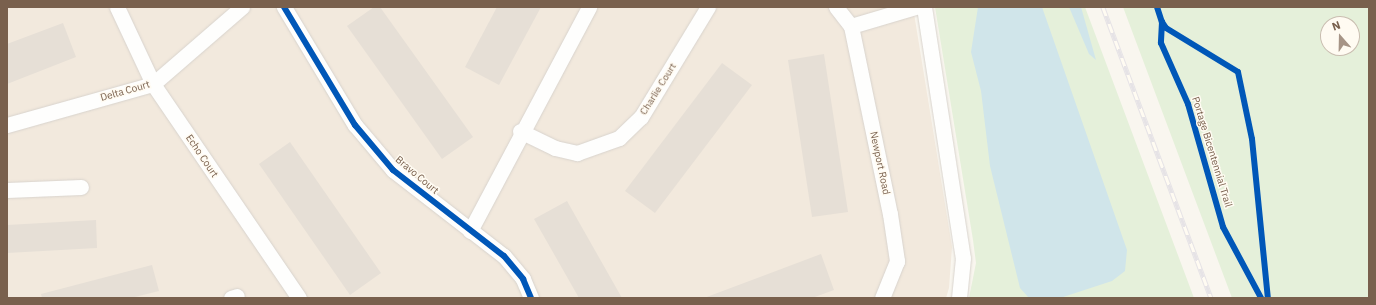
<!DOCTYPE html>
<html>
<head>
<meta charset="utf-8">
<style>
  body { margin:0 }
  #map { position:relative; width:1376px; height:305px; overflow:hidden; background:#f9f6ef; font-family:"IBM Plex Sans",sans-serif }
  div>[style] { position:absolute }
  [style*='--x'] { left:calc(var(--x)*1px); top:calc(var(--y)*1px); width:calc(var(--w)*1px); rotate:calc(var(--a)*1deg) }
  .residential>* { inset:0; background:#f2e9dd }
  .green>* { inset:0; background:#e5f0da }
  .water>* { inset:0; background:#d0e5ea }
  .building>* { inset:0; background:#e6dfd6 }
  .roads { filter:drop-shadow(0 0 1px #d8d3cd) drop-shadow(0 0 1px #d8d3cd) }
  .minor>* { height:15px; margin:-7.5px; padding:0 7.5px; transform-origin:7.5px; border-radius:7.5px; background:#fefefd }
  .rail>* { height:4.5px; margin-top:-2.25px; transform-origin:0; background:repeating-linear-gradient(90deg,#fffbf2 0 9px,#e6e3e6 0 18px); box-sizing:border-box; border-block:1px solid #e6e3e6 }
  .cycleway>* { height:6px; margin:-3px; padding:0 3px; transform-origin:3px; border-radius:3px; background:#0057b8 }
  span { translate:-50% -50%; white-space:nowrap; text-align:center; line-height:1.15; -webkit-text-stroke:3px #fffbf2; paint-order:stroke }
  .street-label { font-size:10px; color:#79604d }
  .frame { position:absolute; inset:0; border:8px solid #79604d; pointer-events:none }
  .north { position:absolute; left:1320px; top:16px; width:40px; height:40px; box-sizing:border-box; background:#fffbf2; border:1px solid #c9bdb0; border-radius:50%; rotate:340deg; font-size:11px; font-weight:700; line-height:16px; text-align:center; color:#79604d }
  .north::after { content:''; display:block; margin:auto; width:14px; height:18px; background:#a69486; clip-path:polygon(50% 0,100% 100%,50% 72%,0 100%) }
</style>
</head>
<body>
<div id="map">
  <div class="residential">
    <div style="clip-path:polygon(7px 7px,913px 7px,952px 247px,949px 288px,946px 298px,7px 298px)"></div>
  </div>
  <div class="green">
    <div style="clip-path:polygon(935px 7px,1085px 7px,1194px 298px,969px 298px,976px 263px,973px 240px)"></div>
    <div style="clip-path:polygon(evenodd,1123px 7px,1369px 7px,1369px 298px,1232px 298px,1123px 7px,1328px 24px,1352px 24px,1352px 48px,1328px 48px,1328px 24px)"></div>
  </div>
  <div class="water">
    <div style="clip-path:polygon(978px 7px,1042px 7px,1127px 250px,1125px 271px,1112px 281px,1060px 298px,1029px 298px,1020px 288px,990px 166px,981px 91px,971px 52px)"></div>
    <div style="clip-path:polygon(1069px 7px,1081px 7px,1096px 60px,1089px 54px)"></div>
  </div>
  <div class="building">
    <div style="clip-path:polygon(374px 7px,380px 7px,473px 137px,442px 159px,347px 26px)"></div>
    <div style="clip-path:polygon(497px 7px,541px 7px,499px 85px,465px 67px)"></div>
    <div style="clip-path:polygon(63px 23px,76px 57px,7px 84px,7px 44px)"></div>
    <div style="clip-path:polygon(824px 54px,848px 212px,812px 217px,788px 60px)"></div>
    <div style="clip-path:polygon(722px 63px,752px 85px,655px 213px,625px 191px)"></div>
    <div style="clip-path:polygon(290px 142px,381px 273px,350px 295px,259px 164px)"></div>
    <div style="clip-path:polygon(567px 201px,622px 298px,579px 298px,546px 240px,534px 219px)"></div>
    <div style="clip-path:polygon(96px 220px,97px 248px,7px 253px,7px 225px)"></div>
    <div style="clip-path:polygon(821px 254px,834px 290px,812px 298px,704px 298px)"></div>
    <div style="clip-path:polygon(152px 265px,159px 291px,131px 298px,42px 298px,41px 294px)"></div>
  </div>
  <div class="roads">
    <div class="minor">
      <div style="--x:117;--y:7;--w:85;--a:64.9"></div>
      <div style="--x:153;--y:84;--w:259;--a:55.7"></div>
      <div style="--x:284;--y:7;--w:138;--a:59"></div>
      <div style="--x:355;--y:125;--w:59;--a:49.8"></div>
      <div style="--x:393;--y:170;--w:140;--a:37.8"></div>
      <div style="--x:504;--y:256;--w:30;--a:50"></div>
      <div style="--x:523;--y:279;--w:21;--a:67"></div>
      <div style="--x:836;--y:7;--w:24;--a:52"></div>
      <div style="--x:851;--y:26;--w:192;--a:78.3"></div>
      <div style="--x:890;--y:214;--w:48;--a:81.5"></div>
      <div style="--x:897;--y:261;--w:40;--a:112"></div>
      <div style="--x:924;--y:7;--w:254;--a:81.2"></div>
      <div style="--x:963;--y:258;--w:40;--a:95.7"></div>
      <div style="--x:851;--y:26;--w:67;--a:-16.5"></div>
      <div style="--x:7;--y:125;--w:152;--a:-15.7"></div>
      <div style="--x:153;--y:84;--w:118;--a:-40.9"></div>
      <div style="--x:520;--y:131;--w:39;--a:26"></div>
      <div style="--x:555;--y:148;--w:23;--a:13"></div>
      <div style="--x:577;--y:153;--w:45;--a:-19.7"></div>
      <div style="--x:619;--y:138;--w:30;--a:-44"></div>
      <div style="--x:641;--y:117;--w:129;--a:-58.7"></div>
      <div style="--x:7;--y:190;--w:74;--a:-2.3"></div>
      <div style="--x:470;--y:231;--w:254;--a:-62"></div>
      <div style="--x:231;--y:298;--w:6;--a:-18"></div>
    </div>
  </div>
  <div class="rail">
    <div style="--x:1103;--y:7;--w:310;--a:69.6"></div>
  </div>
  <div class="cycleway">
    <div style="--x:284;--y:7;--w:138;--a:59"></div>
    <div style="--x:355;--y:125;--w:59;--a:49.8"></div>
    <div style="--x:393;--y:170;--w:140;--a:37.8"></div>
    <div style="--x:504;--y:256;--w:30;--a:50"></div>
    <div style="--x:523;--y:279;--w:21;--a:67"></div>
    <div style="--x:1157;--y:7;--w:16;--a:72"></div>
    <div style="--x:1162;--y:22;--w:21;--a:93"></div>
    <div style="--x:1161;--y:43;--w:67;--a:66.1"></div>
    <div style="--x:1188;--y:104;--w:128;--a:74.1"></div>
    <div style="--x:1223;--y:227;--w:81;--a:61.8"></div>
    <div style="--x:1162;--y:22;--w:7;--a:56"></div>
    <div style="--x:1166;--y:28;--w:84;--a:31.4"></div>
    <div style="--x:1238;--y:72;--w:68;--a:78.2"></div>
    <div style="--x:1252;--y:139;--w:160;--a:84.3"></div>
  </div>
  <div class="street-label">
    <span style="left:658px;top:89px;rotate:-58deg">Charlie Court</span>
    <span style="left:125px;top:91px;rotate:-16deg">Delta Court</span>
    <span style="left:1212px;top:152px;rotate:73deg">Portage Bicentennial Trail</span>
    <span style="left:202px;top:156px;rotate:56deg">Echo Court</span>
    <span style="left:880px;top:163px;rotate:78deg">Newport Road</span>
    <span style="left:417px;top:175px;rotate:40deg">Bravo Court</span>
  </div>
  <div class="frame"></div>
  <div class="north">N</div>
</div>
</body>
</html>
